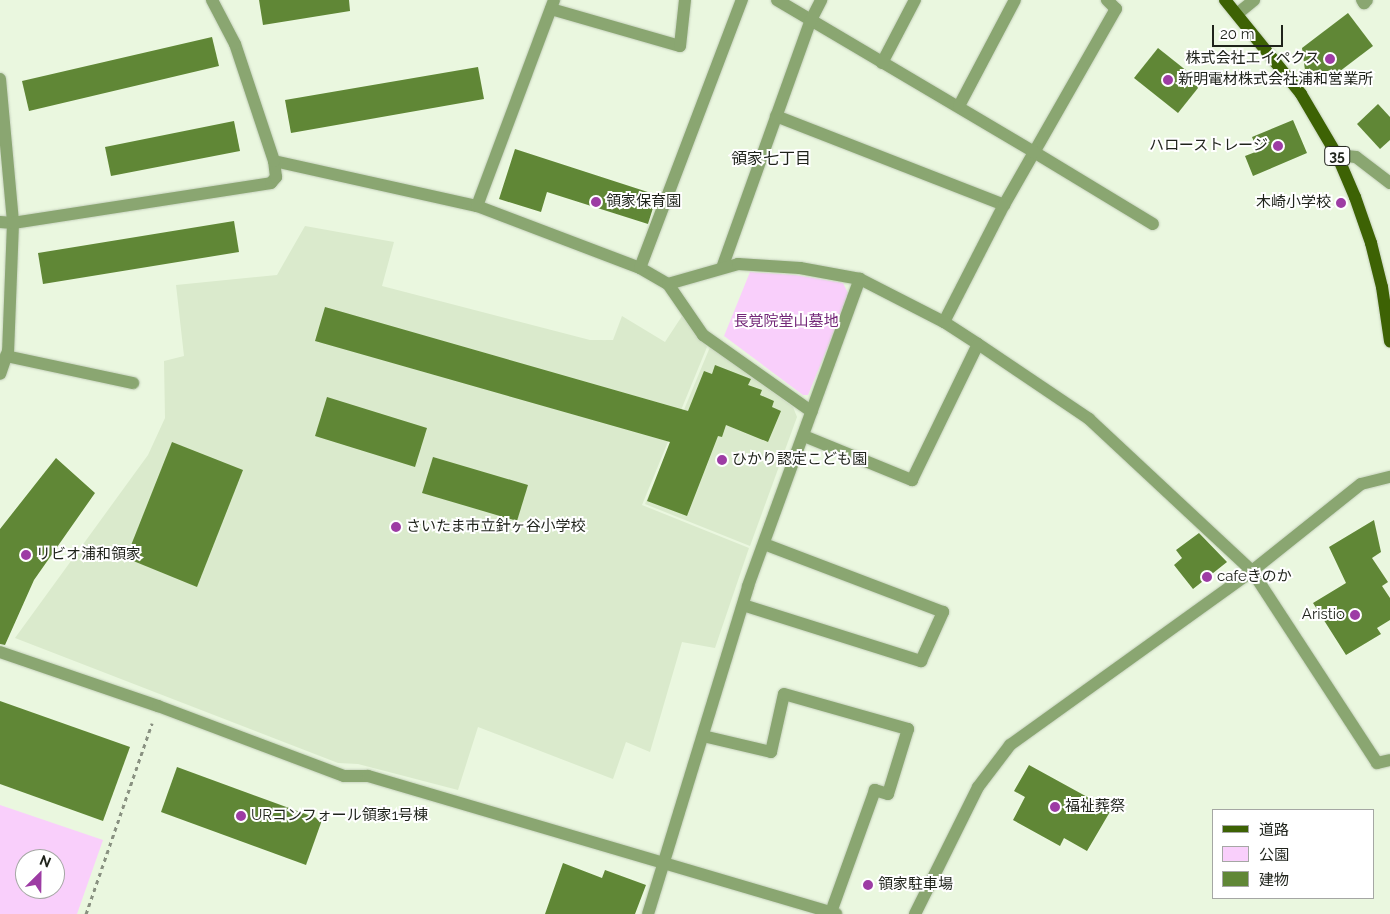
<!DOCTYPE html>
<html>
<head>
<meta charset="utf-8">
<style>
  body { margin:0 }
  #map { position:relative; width:1390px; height:914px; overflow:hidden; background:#eaf7df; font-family:Raleway,"Noto Sans JP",sans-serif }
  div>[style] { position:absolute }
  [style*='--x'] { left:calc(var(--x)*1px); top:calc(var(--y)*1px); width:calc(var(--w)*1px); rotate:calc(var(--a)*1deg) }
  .built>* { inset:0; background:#daeacc }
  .green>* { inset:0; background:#f9cffb }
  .building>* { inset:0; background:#608736 }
  .path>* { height:3px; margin-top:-1.5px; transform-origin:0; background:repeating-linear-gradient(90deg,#899181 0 4px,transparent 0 8px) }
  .roads { filter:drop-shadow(0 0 1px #c5d1bc) drop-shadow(0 0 1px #c5d1bc) }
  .service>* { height:12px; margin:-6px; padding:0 6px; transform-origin:6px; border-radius:6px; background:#8aa671 }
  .minor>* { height:12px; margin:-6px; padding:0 6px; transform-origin:6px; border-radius:6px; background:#8aa671 }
  .primary>* { height:12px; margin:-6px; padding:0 6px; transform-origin:6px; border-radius:6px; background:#3d6204 }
  .dots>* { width:14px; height:14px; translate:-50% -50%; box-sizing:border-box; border:2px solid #fff; border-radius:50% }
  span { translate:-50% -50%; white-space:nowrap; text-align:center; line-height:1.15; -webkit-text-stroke:4px #fff; paint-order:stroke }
  .shield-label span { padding:1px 4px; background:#fff; border:1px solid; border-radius:4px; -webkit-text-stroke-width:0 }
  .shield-label { font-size:14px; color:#1f231b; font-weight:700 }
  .poi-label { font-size:15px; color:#1f231b }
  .right { translate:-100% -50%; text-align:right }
  .left { translate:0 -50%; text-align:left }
  .park-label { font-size:15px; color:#742879 }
  .neighbourhood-label { font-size:16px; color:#1f231b }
  .legend { position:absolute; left:1212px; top:809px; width:162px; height:90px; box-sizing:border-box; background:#fff; border:1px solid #a5a7a4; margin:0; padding:6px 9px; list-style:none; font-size:15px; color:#1f231b }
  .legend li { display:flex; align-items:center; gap:10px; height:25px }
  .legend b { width:25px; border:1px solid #a5a7a4 }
  .north { position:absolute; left:15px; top:849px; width:50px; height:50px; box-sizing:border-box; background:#fff; border:1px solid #a5a7a4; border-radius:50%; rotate:23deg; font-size:14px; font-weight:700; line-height:20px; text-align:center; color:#1f231b }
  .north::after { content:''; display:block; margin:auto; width:18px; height:22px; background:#9d3ca4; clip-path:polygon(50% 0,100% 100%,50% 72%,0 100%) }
  .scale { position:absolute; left:1212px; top:25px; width:71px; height:22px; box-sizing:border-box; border:2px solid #1f231b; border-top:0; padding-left:6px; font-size:15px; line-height:18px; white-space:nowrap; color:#1f231b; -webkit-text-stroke:4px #fff; paint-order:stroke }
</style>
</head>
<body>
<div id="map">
  <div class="built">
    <div style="clip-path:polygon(305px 226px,394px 242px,382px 286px,590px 340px,613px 340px,622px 316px,665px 342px,682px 316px,707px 347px,642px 505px,749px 548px,715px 648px,682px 642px,650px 752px,626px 742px,613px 779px,478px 727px,458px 790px,358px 764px,338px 763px,15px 638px,148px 455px,165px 418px,164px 361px,184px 356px,176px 285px,277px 275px)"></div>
    <div style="clip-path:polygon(710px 347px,793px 407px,797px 417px,750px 546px,645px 504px)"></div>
  </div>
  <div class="green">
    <div style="clip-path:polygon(750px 272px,795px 275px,843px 283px,849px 295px,808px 395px,803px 395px,724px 336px)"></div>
    <div style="clip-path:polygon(evenodd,0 805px,103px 840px,77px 914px,0 914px,0 805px,25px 859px,55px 859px,55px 889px,25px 889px,25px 859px)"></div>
  </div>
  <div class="building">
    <div style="clip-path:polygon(259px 0,349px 0,350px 11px,263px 25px)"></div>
    <div style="clip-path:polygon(1348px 13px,1373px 46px,1323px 84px,1305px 70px,1302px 48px)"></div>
    <div style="clip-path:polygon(212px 37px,219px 66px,29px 111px,22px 81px)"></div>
    <div style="clip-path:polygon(1158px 48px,1202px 83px,1178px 113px,1134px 78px)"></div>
    <div style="clip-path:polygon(478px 67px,484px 99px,291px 133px,285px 100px)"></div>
    <div style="clip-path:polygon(1378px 104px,1390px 117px,1390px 140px,1380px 149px,1357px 124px)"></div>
    <div style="clip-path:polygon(1293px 120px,1307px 153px,1253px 176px,1245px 156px,1258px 151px,1252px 137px)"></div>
    <div style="clip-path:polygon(234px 121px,240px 151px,111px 176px,105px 147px)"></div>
    <div style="clip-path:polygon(515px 149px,657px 195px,648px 224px,547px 192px,541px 212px,499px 199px)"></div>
    <div style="clip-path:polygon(234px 221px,239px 252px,43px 284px,38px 253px)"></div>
    <div style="clip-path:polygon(325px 307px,688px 411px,704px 371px,712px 374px,715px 365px,751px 379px,748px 385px,762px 390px,760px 395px,774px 401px,772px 407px,781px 411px,768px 442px,726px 425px,722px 437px,718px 436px,687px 516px,647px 501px,670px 442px,315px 341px)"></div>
    <div style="clip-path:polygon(327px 397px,427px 428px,415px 467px,315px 436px)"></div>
    <div style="clip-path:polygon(172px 442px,243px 470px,197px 587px,126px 558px)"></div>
    <div style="clip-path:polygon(433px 457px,528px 485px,517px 521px,422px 493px)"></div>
    <div style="clip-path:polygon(56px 458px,95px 493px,34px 580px,5px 645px,0 644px,0 529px)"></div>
    <div style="clip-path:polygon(1374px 520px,1381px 552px,1372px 558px,1388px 582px,1382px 586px,1390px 598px,1390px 620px,1377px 628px,1381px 634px,1346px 655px,1313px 603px,1346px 583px,1329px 547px)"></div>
    <div style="clip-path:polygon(1199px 533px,1227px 562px,1193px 589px,1174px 565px,1182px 558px,1176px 550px)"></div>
    <div style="clip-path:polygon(0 701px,130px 747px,103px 821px,0 784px)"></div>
    <div style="clip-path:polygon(1029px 765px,1111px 810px,1087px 851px,1064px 838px,1060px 846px,1013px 820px,1025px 797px,1014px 791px)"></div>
    <div style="clip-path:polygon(177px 767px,322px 820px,306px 865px,161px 812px)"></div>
    <div style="clip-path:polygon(563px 863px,602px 878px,605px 870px,646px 885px,635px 914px,545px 914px)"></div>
  </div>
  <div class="path">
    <div style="--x:86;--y:914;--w:202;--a:-70.9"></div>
  </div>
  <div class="roads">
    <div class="service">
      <div style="--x:1362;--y:0;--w:4;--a:56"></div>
      <div style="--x:1364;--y:3;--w:4;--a:-45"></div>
      <div style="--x:551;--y:9;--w:134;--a:16"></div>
      <div style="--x:680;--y:46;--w:46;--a:-83.8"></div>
      <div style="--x:1237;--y:14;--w:22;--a:-39"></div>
      <div style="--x:776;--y:116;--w:245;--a:21.3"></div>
      <div style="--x:1004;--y:205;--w:226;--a:-60.3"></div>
      <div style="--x:1116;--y:9;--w:13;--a:-135"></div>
      <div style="--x:1034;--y:152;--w:139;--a:31.2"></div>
      <div style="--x:944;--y:322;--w:131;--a:-62.9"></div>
      <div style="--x:6;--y:356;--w:130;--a:12"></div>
      <div style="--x:703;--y:736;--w:70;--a:13.2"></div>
      <div style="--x:771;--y:752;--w:59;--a:-77.4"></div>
      <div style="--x:784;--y:694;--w:129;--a:15.8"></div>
      <div style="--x:908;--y:729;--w:68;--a:107.1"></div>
      <div style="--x:888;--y:794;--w:14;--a:-163"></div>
      <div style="--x:875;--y:790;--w:130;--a:109.8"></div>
      <div style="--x:1377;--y:763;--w:13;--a:-13"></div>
    </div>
    <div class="minor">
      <div style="--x:777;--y:0;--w:299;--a:30.6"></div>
      <div style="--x:882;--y:63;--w:71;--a:-62.4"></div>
      <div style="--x:0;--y:79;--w:145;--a:84.8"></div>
      <div style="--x:13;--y:223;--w:128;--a:92.2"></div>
      <div style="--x:8;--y:351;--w:24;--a:109"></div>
      <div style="--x:959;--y:106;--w:120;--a:-62.2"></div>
      <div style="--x:1337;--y:155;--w:19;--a:6"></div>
      <div style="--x:1356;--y:157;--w:43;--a:37.4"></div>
      <div style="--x:274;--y:161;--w:208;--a:12.5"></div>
      <div style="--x:477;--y:206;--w:174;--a:20.8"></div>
      <div style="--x:640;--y:268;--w:32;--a:30"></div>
      <div style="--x:668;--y:284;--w:62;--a:55.5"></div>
      <div style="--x:703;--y:335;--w:133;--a:35.2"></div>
      <div style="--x:477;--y:206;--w:220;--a:-69.5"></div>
      <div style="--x:0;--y:222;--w:13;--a:4"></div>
      <div style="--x:13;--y:223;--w:261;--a:-8.8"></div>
      <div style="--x:271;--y:183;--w:8;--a:-50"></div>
      <div style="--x:276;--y:177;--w:16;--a:-97"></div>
      <div style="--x:274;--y:161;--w:123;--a:-108.4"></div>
      <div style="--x:235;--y:44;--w:50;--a:-117.6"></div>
      <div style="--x:640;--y:268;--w:287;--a:-69.2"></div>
      <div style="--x:722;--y:268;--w:261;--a:-70.3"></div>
      <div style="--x:810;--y:22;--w:25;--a:-63"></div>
      <div style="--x:668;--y:284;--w:73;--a:-15.9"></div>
      <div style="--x:738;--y:264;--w:62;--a:3.7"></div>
      <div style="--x:800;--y:268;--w:61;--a:10.4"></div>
      <div style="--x:860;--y:279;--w:94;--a:27.1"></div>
      <div style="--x:944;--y:322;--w:40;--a:32.9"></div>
      <div style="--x:978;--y:344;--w:134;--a:34"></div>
      <div style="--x:1089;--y:419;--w:223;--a:43"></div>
      <div style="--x:1252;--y:571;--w:229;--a:56.9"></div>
      <div style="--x:804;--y:436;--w:117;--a:22.2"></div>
      <div style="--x:912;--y:480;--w:151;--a:-64.1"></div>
      <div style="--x:743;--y:605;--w:187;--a:17.5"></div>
      <div style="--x:921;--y:661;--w:54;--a:-65.8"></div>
      <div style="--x:943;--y:612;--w:191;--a:-159.2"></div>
      <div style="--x:0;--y:652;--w:167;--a:18.9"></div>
      <div style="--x:158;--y:706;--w:199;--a:20.6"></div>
      <div style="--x:344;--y:776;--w:24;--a:0"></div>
      <div style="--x:368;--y:776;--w:488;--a:16.4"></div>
      <div style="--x:648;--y:914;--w:343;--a:-73"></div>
      <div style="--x:748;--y:586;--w:327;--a:-70"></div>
      <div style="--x:915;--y:914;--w:142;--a:-63.6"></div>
      <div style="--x:978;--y:787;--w:53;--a:-52.7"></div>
      <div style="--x:1010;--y:745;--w:298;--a:-35.7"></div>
      <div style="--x:1252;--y:571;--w:139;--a:-38.6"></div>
      <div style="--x:1361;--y:484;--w:30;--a:-14"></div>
    </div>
    <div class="primary">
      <div style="--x:1225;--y:0;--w:121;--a:51"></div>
      <div style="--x:1301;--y:94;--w:71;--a:59.5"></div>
      <div style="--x:1337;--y:155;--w:46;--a:66.8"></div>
      <div style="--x:1355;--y:197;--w:49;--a:70.8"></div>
      <div style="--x:1371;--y:243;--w:45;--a:76"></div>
      <div style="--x:1382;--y:287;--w:55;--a:81.6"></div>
    </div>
  </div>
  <div class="dots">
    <div style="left:1330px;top:59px;background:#9d3ca4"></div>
    <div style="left:1168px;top:80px;background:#9d3ca4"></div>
    <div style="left:1278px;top:146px;background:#9d3ca4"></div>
    <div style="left:596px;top:202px;background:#9d3ca4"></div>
    <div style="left:1341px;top:203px;background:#9d3ca4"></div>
    <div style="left:722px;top:460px;background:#9d3ca4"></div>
    <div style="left:396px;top:527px;background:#9d3ca4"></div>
    <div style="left:26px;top:555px;background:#9d3ca4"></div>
    <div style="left:1207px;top:577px;background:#9d3ca4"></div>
    <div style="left:1355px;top:615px;background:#9d3ca4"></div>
    <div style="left:1055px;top:807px;background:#9d3ca4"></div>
    <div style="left:241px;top:816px;background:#9d3ca4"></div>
    <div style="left:868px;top:885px;background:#9d3ca4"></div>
  </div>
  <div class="shield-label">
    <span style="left:1337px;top:156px">35</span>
  </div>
  <div class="poi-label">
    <span class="right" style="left:1320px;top:59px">株式会社エイペクス</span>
    <span class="left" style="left:1178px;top:80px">新明電材株式会社浦和営業所</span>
    <span class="right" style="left:1268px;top:146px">ハローストレージ</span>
    <span class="left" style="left:606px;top:202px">領家保育園</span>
    <span class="right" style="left:1331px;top:203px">木崎小学校</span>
    <span class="left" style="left:732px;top:460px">ひかり認定こども園</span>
    <span class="left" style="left:406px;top:527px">さいたま市立針ヶ谷小学校</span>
    <span class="left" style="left:36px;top:555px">リビオ浦和領家</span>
    <span class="left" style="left:1217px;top:577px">cafeきのか</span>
    <span class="right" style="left:1345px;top:615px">Aristio</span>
    <span class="left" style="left:1065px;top:807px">福祉葬祭</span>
    <span class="left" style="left:251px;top:816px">URコンフォール領家1号棟</span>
    <span class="left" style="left:878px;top:885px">領家駐車場</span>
  </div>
  <div class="park-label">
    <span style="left:786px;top:322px">長覚院堂山墓地</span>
  </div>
  <div class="neighbourhood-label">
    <span style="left:771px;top:159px">領家七丁目</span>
  </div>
  <ul class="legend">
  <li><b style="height:6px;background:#3d6204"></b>道路</li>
  <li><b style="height:14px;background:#f9cffb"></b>公園</li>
  <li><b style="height:14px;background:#608736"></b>建物</li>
  </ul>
  <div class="north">N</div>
  <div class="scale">20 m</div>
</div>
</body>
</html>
